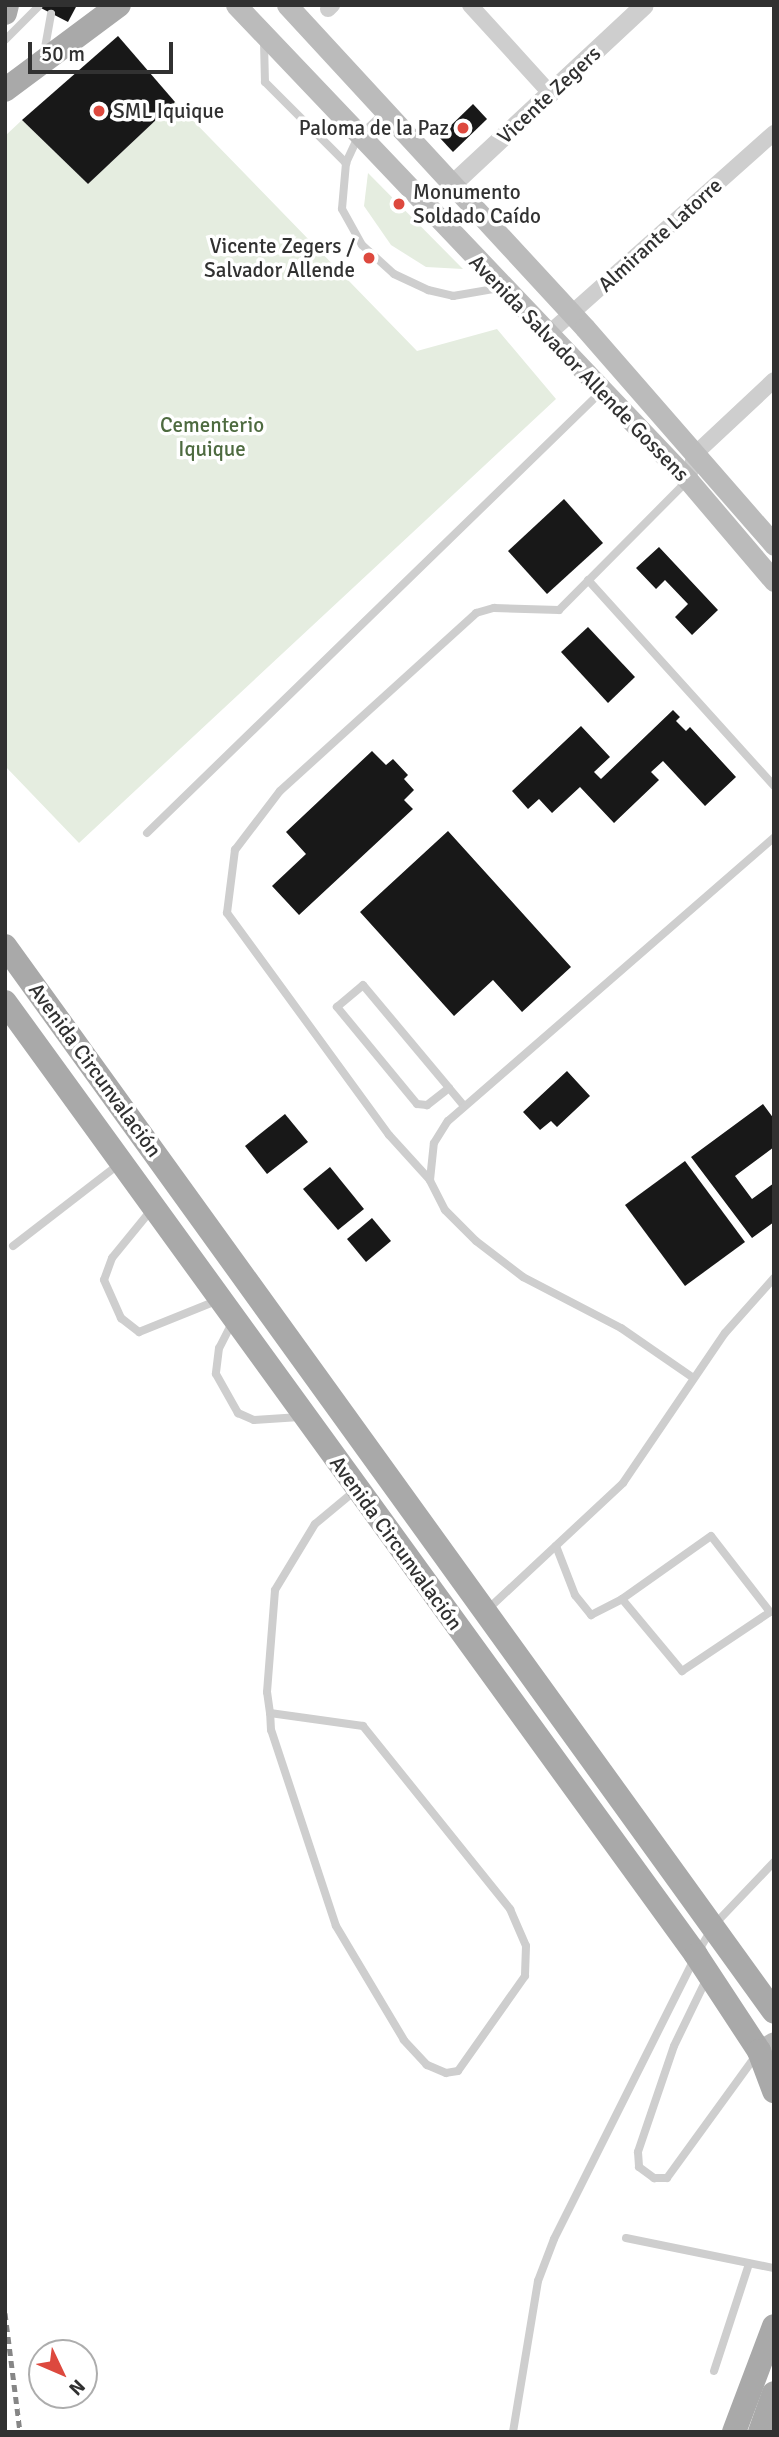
<!DOCTYPE html>
<html>
<head>
<meta charset="utf-8">
<style>
  body { margin:0 }
  #map { position:relative; width:779px; height:2437px; overflow:hidden; background:#fff; font-family:Signika,sans-serif }
  div>[style] { position:absolute }
  [style*='--x'] { left:calc(var(--x)*1px); top:calc(var(--y)*1px); width:calc(var(--w)*1px); rotate:calc(var(--a)*1deg) }
  .green>* { inset:0; background:#e5ede0 }
  .building>* { inset:0; background:#181818 }
  .service>* { height:8px; margin:-4px; padding:0 4px; transform-origin:4px; border-radius:4px; background:#cecece }
  .minor>* { height:16px; margin:-8px; padding:0 8px; transform-origin:8px; border-radius:8px; background:#cecece }
  .tertiary>* { height:19px; margin:-9.5px; padding:0 9.5px; transform-origin:9.5px; border-radius:9.5px; background:#cecece }
  .secondary>* { height:21px; margin:-10.5px; padding:0 10.5px; transform-origin:10.5px; border-radius:10.5px; background:#bbb }
  .primary>* { height:24px; margin:-12px; padding:0 12px; transform-origin:12px; border-radius:12px; background:#a9a9a9 }
  .rail>* { height:5px; margin-top:-2.5px; transform-origin:0; background:repeating-linear-gradient(90deg,#868686 0 7px,transparent 0 12px) }
  .dots>* { width:19px; height:19px; translate:-50% -50%; box-sizing:border-box; border:4px solid #fff; border-radius:50% }
  span { translate:-50% -50%; white-space:nowrap; text-align:center; line-height:1.15; -webkit-text-stroke:7px #fff; paint-order:stroke }
  .street-label { font-size:21px; color:#313131 }
  .poi-label { font-size:21px; color:#313131 }
  .left { translate:0 -50%; text-align:left }
  .right { translate:-100% -50%; text-align:right }
  .park-label { font-size:21px; color:#4e6b40 }
  .frame { position:absolute; inset:0; border:7px solid #313131; pointer-events:none }
  .north { position:absolute; left:28px; top:2339px; width:70px; height:70px; box-sizing:border-box; background:#fff; border:2px solid #adadad; border-radius:50%; rotate:134deg; font-size:19px; font-weight:700; line-height:28px; text-align:center; color:#313131 }
  .north::after { content:''; display:block; margin:auto; width:24px; height:32px; background:#dd493e; clip-path:polygon(50% 0,100% 100%,50% 72%,0 100%) }
  .scale { position:absolute; left:28px; top:42px; width:145px; height:32px; box-sizing:border-box; border:4px solid #313131; border-top:0; padding-left:9px; font-size:21px; line-height:24px; white-space:nowrap; color:#313131; -webkit-text-stroke:5px #fff; paint-order:stroke }
</style>
</head>
<body>
<div id="map">
  <div class="green">
    <div style="clip-path:polygon(175px 102px,417px 351px,497px 329px,556px 399px,79px 843px,5px 766px,5px 136px,22px 120px,88px 184px)"></div>
    <div style="clip-path:polygon(368px 173px,463px 269px,426px 267px,391px 245px,364px 206px)"></div>
  </div>
  <div class="building">
    <div style="clip-path:polygon(35px 5px,77px 5px,68px 22px)"></div>
    <div style="clip-path:polygon(118px 36px,175px 102px,88px 184px,22px 120px)"></div>
    <div style="clip-path:polygon(473px 104px,487px 119px,453px 152px,439px 137px)"></div>
    <div style="clip-path:polygon(564px 499px,603px 543px,547px 594px,508px 551px)"></div>
    <div style="clip-path:polygon(659px 547px,718px 610px,692px 635px,675px 617px,688px 604px,665px 580px,656px 589px,636px 568px)"></div>
    <div style="clip-path:polygon(588px 627px,635px 677px,608px 703px,561px 652px)"></div>
    <div style="clip-path:polygon(673px 710px,680px 717px,676px 721px,686px 731px,690px 727px,736px 777px,705px 806px,663px 761px,651px 772px,659px 780px,614px 823px,580px 787px,552px 813px,539px 799px,528px 809px,512px 791px,581px 726px,610px 757px,594px 772px,601px 779px)"></div>
    <div style="clip-path:polygon(372px 751px,386px 765px,393px 759px,408px 775px,404px 779px,414px 790px,404px 800px,413px 809px,299px 915px,272px 886px,306px 854px,286px 832px)"></div>
    <div style="clip-path:polygon(448px 831px,571px 967px,522px 1012px,493px 980px,454px 1016px,360px 912px)"></div>
    <div style="clip-path:polygon(567px 1071px,590px 1096px,557px 1127px,551px 1121px,540px 1130px,523px 1112px)"></div>
    <div style="clip-path:polygon(763px 1104px,774px 1119px,774px 1147px,735px 1176px,752px 1199px,774px 1183px,774px 1222px,752px 1238px,691px 1157px)"></div>
    <div style="clip-path:polygon(285px 1114px,308px 1142px,267px 1174px,245px 1146px)"></div>
    <div style="clip-path:polygon(685px 1161px,745px 1242px,685px 1286px,625px 1205px)"></div>
    <div style="clip-path:polygon(330px 1167px,364px 1209px,338px 1230px,303px 1189px)"></div>
    <div style="clip-path:polygon(372px 1218px,391px 1241px,366px 1262px,347px 1239px)"></div>
  </div>
  <div class="service">
    <div style="--x:5;--y:40;--w:47;--a:-45"></div>
    <div style="--x:264;--y:42;--w:40;--a:88.6"></div>
    <div style="--x:265;--y:82;--w:115;--a:45"></div>
    <div style="--x:43;--y:59;--w:46;--a:-79.9"></div>
    <div style="--x:385;--y:112;--w:37;--a:137"></div>
    <div style="--x:358;--y:137;--w:29;--a:115"></div>
    <div style="--x:346;--y:163;--w:46;--a:95"></div>
    <div style="--x:342;--y:209;--w:41;--a:60.9"></div>
    <div style="--x:362;--y:245;--w:43;--a:42.2"></div>
    <div style="--x:394;--y:274;--w:38;--a:25"></div>
    <div style="--x:428;--y:290;--w:26;--a:13"></div>
    <div style="--x:453;--y:296;--w:48;--a:-9.7"></div>
    <div style="--x:588;--y:580;--w:278;--a:47.9"></div>
    <div style="--x:147;--y:833;--w:633;--a:-44.17"></div>
    <div style="--x:449;--y:1088;--w:28;--a:142"></div>
    <div style="--x:427;--y:1105;--w:10;--a:-174"></div>
    <div style="--x:417;--y:1104;--w:126;--a:-129.5"></div>
    <div style="--x:337;--y:1007;--w:34;--a:-40"></div>
    <div style="--x:363;--y:985;--w:134;--a:50.1"></div>
    <div style="--x:449;--y:1088;--w:23;--a:50"></div>
    <div style="--x:430;--y:1180;--w:61;--a:-132.3"></div>
    <div style="--x:389;--y:1135;--w:275;--a:-126.1"></div>
    <div style="--x:227;--y:913;--w:64;--a:-82.8"></div>
    <div style="--x:235;--y:850;--w:74;--a:-52.7"></div>
    <div style="--x:280;--y:791;--w:265;--a:-42.2"></div>
    <div style="--x:476;--y:613;--w:19;--a:-16"></div>
    <div style="--x:494;--y:608;--w:65;--a:1.8"></div>
    <div style="--x:559;--y:610;--w:183;--a:-45.2"></div>
    <div style="--x:152;--y:1209;--w:63;--a:129.2"></div>
    <div style="--x:112;--y:1258;--w:23;--a:110"></div>
    <div style="--x:104;--y:1280;--w:42;--a:65.9"></div>
    <div style="--x:121;--y:1318;--w:23;--a:38"></div>
    <div style="--x:139;--y:1332;--w:83;--a:-21.9"></div>
    <div style="--x:13;--y:1246;--w:134;--a:-37.7"></div>
    <div style="--x:233;--y:1321;--w:30;--a:117"></div>
    <div style="--x:219;--y:1348;--w:26;--a:97"></div>
    <div style="--x:216;--y:1374;--w:45;--a:60.6"></div>
    <div style="--x:238;--y:1413;--w:17;--a:24"></div>
    <div style="--x:254;--y:1420;--w:46;--a:-3.7"></div>
    <div style="--x:692;--y:1377;--w:86;--a:-145.4"></div>
    <div style="--x:621;--y:1328;--w:110;--a:-152.5"></div>
    <div style="--x:523;--y:1277;--w:59;--a:-142.5"></div>
    <div style="--x:476;--y:1241;--w:44;--a:-135"></div>
    <div style="--x:445;--y:1210;--w:34;--a:-117"></div>
    <div style="--x:430;--y:1180;--w:37;--a:-84"></div>
    <div style="--x:434;--y:1143;--w:26;--a:-58"></div>
    <div style="--x:448;--y:1121;--w:432;--a:-41"></div>
    <div style="--x:556;--y:1546;--w:53;--a:68.8"></div>
    <div style="--x:575;--y:1595;--w:26;--a:51"></div>
    <div style="--x:591;--y:1615;--w:35;--a:-27"></div>
    <div style="--x:622;--y:1599;--w:94;--a:50.2"></div>
    <div style="--x:682;--y:1671;--w:106;--a:-33.8"></div>
    <div style="--x:770;--y:1612;--w:96;--a:-127.8"></div>
    <div style="--x:711;--y:1536;--w:109;--a:144.7"></div>
    <div style="--x:487;--y:1610;--w:186;--a:-43"></div>
    <div style="--x:623;--y:1483;--w:181;--a:-55.8"></div>
    <div style="--x:725;--y:1333;--w:74;--a:-48.3"></div>
    <div style="--x:270;--y:1713;--w:94;--a:8"></div>
    <div style="--x:363;--y:1726;--w:235;--a:51.2"></div>
    <div style="--x:510;--y:1909;--w:40;--a:66.6"></div>
    <div style="--x:526;--y:1946;--w:30;--a:92"></div>
    <div style="--x:525;--y:1976;--w:116;--a:125.2"></div>
    <div style="--x:458;--y:2071;--w:12;--a:171"></div>
    <div style="--x:446;--y:2073;--w:21;--a:-157"></div>
    <div style="--x:427;--y:2065;--w:34;--a:-133"></div>
    <div style="--x:404;--y:2040;--w:133;--a:-120.8"></div>
    <div style="--x:336;--y:1926;--w:206;--a:-108.3"></div>
    <div style="--x:271;--y:1730;--w:17;--a:-93"></div>
    <div style="--x:270;--y:1713;--w:21;--a:-98"></div>
    <div style="--x:267;--y:1692;--w:102;--a:-85.5"></div>
    <div style="--x:275;--y:1590;--w:77;--a:-58.8"></div>
    <div style="--x:315;--y:1524;--w:53;--a:-39.7"></div>
    <div style="--x:706;--y:1980;--w:73;--a:115.9"></div>
    <div style="--x:674;--y:2046;--w:112;--a:108.8"></div>
    <div style="--x:638;--y:2152;--w:15;--a:86"></div>
    <div style="--x:639;--y:2167;--w:19;--a:36"></div>
    <div style="--x:654;--y:2178;--w:13;--a:0"></div>
    <div style="--x:667;--y:2178;--w:153;--a:-54"></div>
    <div style="--x:626;--y:2238;--w:151;--a:11.5"></div>
    <div style="--x:714;--y:2371;--w:113;--a:-71.9"></div>
    <div style="--x:513;--y:2432;--w:153;--a:-80.6"></div>
    <div style="--x:538;--y:2281;--w:45;--a:-69.1"></div>
    <div style="--x:554;--y:2239;--w:318;--a:-63.4"></div>
    <div style="--x:696;--y:1955;--w:35;--a:-59"></div>
    <div style="--x:714;--y:1925;--w:87;--a:-46.4"></div>
  </div>
  <div class="minor">
    <div style="--x:470;--y:5;--w:119;--a:47.7"></div>
    <div style="--x:328;--y:9;--w:6;--a:-45"></div>
    <div style="--x:546;--y:336;--w:305;--a:-41.7"></div>
    <div style="--x:688;--y:480;--w:27;--a:-75"></div>
    <div style="--x:695;--y:454;--w:108;--a:-43.1"></div>
  </div>
  <div class="tertiary">
    <div style="--x:452;--y:184;--w:262;--a:-43"></div>
  </div>
  <div class="secondary">
    <div style="--x:236;--y:5;--w:656;--a:46.42"></div>
    <div style="--x:688;--y:480;--w:133;--a:49.6"></div>
    <div style="--x:287;--y:5;--w:439;--a:47.3"></div>
    <div style="--x:585;--y:328;--w:288;--a:48.9"></div>
    <div style="--x:759;--y:2051;--w:17;--a:-31"></div>
  </div>
  <div class="primary">
    <div style="--x:5;--y:13;--w:8;--a:-76"></div>
    <div style="--x:5;--y:90;--w:142;--a:-36.7"></div>
    <div style="--x:5;--y:946;--w:1314;--a:54.19"></div>
    <div style="--x:5;--y:1002;--w:1177;--a:54.05"></div>
    <div style="--x:696;--y:1955;--w:115;--a:56.7"></div>
    <div style="--x:759;--y:2051;--w:43;--a:69.4"></div>
    <div style="--x:734;--y:2432;--w:113;--a:-69.3"></div>
    <div style="--x:760;--y:2432;--w:41;--a:-70.3"></div>
  </div>
  <div class="rail">
    <div style="--x:5;--y:2313;--w:120;--a:82.8"></div>
  </div>
  <div class="dots">
    <div style="left:99px;top:111px;background:#dd493e"></div>
    <div style="left:463px;top:128px;background:#dd493e"></div>
    <div style="left:399px;top:204px;background:#dd493e"></div>
    <div style="left:369px;top:258px;background:#dd493e"></div>
  </div>
  <div class="street-label">
    <span style="left:549px;top:95px;rotate:-43deg">Vicente Zegers</span>
    <span style="left:660px;top:235px;rotate:-42deg">Almirante Latorre</span>
    <span style="left:579px;top:368px;rotate:46deg">Avenida Salvador Allende Gossens</span>
    <span style="left:95px;top:1070px;rotate:54deg">Avenida Circunvalación</span>
    <span style="left:396px;top:1543px;rotate:54deg">Avenida Circunvalación</span>
  </div>
  <div class="poi-label">
    <span class="left" style="left:113px;top:111px">SML Iquique</span>
    <span class="right" style="left:449px;top:128px">Paloma de la Paz</span>
    <span class="left" style="left:413px;top:204px">Monumento<br>Soldado Caído</span>
    <span class="right" style="left:355px;top:258px">Vicente Zegers /<br>Salvador Allende</span>
  </div>
  <div class="park-label">
    <span style="left:212px;top:437px">Cementerio<br>Iquique</span>
  </div>
  <div class="frame"></div>
  <div class="north">N</div>
  <div class="scale">50 m</div>
</div>
</body>
</html>
